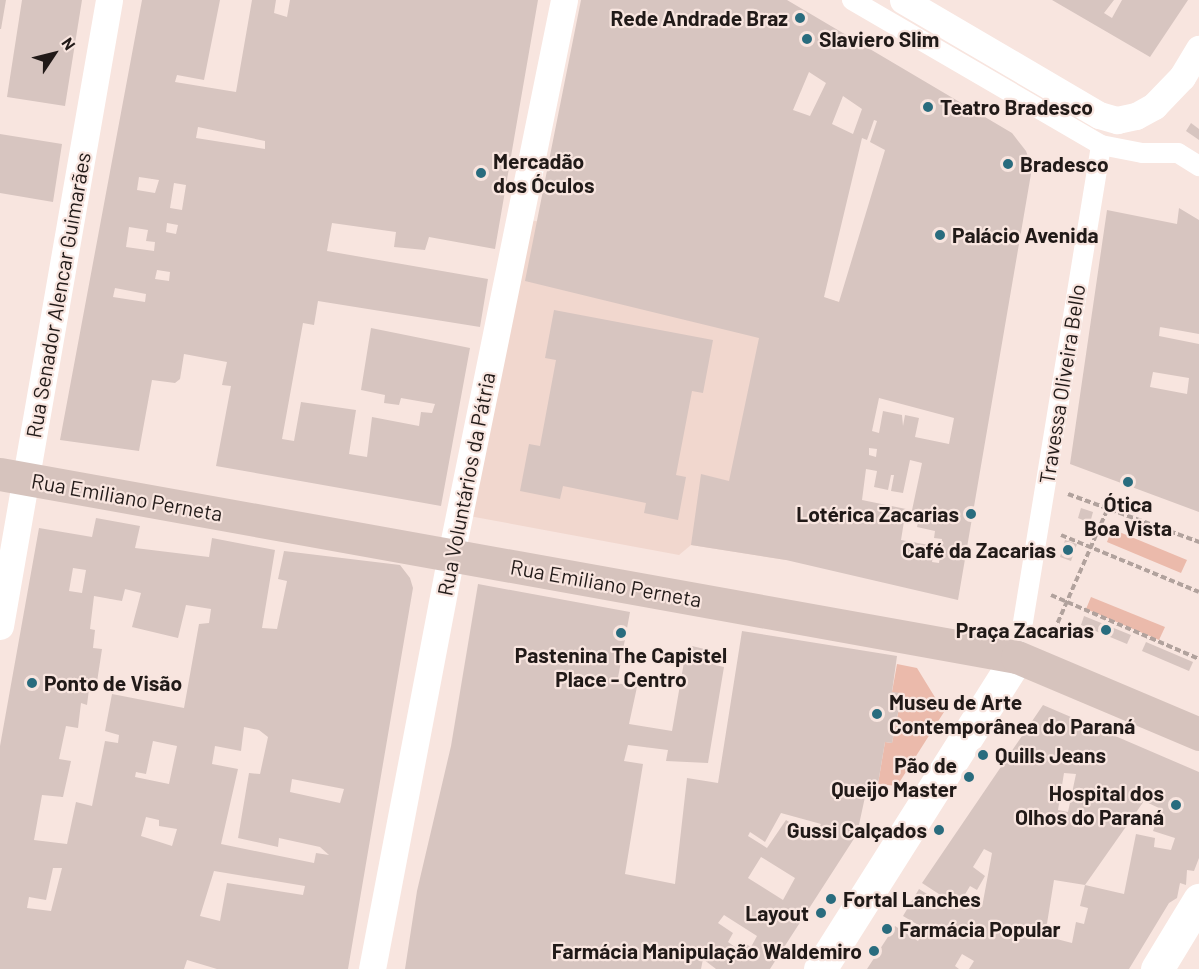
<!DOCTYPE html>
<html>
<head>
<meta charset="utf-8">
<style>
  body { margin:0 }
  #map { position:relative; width:1199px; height:969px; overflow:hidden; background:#f8e5df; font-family:Barlow,sans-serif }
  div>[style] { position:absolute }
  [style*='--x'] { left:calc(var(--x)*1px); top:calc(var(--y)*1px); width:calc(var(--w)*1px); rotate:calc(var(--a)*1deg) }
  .built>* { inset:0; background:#f1d7ce }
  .green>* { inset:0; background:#ebbaab }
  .building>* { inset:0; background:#d7c5c0 }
  .path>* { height:4px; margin-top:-2px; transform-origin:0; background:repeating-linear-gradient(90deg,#b1a29d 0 6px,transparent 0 9px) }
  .pedestrian>* { height:20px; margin:-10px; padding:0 10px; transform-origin:10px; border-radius:10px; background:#fff }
  .minor>* { height:27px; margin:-13.5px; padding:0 13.5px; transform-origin:13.5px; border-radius:13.5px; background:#fff }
  .tertiary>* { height:33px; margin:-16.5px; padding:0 16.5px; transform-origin:16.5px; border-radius:16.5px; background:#fff }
  .secondary>* { height:33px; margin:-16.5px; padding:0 16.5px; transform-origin:16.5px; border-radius:16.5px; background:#d6c3bd }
  .dots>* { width:16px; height:16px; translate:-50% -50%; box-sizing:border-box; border:3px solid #f8e5df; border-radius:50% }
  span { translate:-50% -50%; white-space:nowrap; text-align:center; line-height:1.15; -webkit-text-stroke:4.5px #f8e5df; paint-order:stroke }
  .poi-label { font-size:21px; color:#211a18; font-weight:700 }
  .right { translate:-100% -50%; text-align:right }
  .left { translate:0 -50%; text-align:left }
  .street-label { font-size:21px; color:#211a18 }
  .north { position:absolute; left:24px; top:24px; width:60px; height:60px; -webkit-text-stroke:4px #f8e5df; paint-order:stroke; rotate:55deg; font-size:16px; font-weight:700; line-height:24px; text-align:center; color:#211a18 }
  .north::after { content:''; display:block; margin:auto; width:21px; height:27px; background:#211a18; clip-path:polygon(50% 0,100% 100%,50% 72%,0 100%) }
</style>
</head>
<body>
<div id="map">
  <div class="built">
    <div style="clip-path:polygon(525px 219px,593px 232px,839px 302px,786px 560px,691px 545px,679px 555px,469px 516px)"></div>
  </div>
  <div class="green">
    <div style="clip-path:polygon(1112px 529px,1187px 560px,1181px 573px,1107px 542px)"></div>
    <div style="clip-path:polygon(1091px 597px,1165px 627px,1159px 640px,1086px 609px)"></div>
    <div style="clip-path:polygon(897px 664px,917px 668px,944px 712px,897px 786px,878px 784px,885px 742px,892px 743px,902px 694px,892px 692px)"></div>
  </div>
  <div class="building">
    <div style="clip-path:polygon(0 0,6px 0,1px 29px,0 29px)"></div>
    <div style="clip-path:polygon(22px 0,82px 0,65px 106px,7px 97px)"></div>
    <div style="clip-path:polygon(evenodd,142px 0,220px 0,204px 80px,177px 75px,175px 82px,236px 92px,252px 0,276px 0,274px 13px,287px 17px,290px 0,538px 0,495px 249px,429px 237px,425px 250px,394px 247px,396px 232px,332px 223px,327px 251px,488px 279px,480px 327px,318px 301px,314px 325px,303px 323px,282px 439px,294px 441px,301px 402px,356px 410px,349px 454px,367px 457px,372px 417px,419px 426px,421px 412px,432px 413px,435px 404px,401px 398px,399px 405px,384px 403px,385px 395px,361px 390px,371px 328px,470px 348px,441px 506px,216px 466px,231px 386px,222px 385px,227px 362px,184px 354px,180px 379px,175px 383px,152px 380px,139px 451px,60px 440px,142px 0,198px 127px,265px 141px,265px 149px,196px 138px,198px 127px,142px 0,139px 177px,159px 180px,155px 193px,137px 190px,139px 177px,142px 0,174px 183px,186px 185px,182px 210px,170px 208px,174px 183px,142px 0,167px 223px,178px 225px,176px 234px,166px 232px,167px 223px,142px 0,129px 227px,148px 230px,146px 241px,155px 242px,154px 251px,126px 247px,129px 227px,142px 0,157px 270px,170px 272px,169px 281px,155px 279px,157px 270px,142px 0,115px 288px,146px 294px,145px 302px,113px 297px,115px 288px)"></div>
    <div style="clip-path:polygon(evenodd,581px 0,787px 0,1012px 133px,1026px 151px,1032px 168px,958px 600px,786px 560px,691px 545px,701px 474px,729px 481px,759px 338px,525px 281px,581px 0,809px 72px,826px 83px,810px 116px,793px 110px,809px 72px,581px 0,843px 96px,862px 109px,853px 134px,832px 124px,843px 96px,581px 0,874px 120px,877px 121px,870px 142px,885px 150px,839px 302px,824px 297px,862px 138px,867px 140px,874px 120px,581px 0,879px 398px,954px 418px,949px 444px,915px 437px,919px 418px,905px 415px,903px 426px,902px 415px,883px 411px,879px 433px,872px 431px,879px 398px,581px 0,869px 448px,877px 449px,876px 457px,869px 455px,869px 448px,581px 0,910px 460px,922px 463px,911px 515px,919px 517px,917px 527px,935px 531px,934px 538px,942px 539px,939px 563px,932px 562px,935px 546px,901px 540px,906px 509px,862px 500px,866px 469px,877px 471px,874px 487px,888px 490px,891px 475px,894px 475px,891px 491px,903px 493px,910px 460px)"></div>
    <div style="clip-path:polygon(1052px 0,1114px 0,1104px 13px,1112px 18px,1122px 0,1188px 0,1150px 57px)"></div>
    <div style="clip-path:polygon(1191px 123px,1199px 129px,1199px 140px,1186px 131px)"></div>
    <div style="clip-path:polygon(0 134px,62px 144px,53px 202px,0 193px)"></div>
    <div style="clip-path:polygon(evenodd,1179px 208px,1199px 220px,1199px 334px,1160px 327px,1159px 336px,1199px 344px,1199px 512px,1070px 464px,1107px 210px,1177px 224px,1179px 208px,1153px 372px,1189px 378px,1187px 394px,1150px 387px,1153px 372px)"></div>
    <div style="clip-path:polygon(554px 310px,713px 340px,703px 393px,692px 391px,676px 475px,686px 477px,678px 520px,644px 513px,646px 503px,563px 486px,560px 499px,520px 491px,529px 444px,540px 446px,556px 360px,545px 358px)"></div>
    <div style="clip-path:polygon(1081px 508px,1093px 512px,1090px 523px,1078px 518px)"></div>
    <div style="clip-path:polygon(evenodd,96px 518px,140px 526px,135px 548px,209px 557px,212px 538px,275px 550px,262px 628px,277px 629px,287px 581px,278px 579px,284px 551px,400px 565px,410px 578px,413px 588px,348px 969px,217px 969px,187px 960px,184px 969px,0 969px,0 746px,39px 528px,92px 537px,96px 518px,73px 568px,86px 570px,82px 593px,69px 591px,73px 568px,96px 518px,125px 589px,141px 593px,132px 627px,178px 638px,186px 605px,211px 609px,209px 623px,199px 624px,184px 708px,112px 694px,105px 731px,119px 735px,118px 743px,105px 741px,92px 806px,76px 802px,67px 844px,34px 840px,42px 795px,63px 797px,71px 761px,59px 759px,66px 726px,78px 728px,81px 703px,87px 705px,90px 681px,97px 682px,102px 649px,93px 648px,95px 630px,90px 629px,94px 596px,122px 601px,125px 589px,96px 518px,244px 727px,259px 730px,268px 737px,260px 774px,249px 773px,238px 838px,278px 847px,279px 838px,320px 847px,329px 855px,316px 853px,314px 863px,221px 844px,238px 769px,212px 764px,215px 746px,241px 751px,244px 727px,96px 518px,153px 741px,177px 746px,169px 784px,135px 777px,136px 772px,146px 774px,153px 741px,96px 518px,292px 779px,344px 789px,340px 803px,290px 792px,292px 779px,96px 518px,146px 817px,159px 820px,159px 826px,177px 829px,172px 846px,141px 836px,146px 817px,96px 518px,53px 868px,62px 868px,51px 911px,27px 908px,29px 897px,46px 900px,53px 868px,96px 518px,214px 871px,305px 886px,303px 895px,227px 883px,220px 921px,200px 916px,214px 871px)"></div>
    <div style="clip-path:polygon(1065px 540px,1077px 544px,1071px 561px,1060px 557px)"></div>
    <div style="clip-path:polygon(evenodd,478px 584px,630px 612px,617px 683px,637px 687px,629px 724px,672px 731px,684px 662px,689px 662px,692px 646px,717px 652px,715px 665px,724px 667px,708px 763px,666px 761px,668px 750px,628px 745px,624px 761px,643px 764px,625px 874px,675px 884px,687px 778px,718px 783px,742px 631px,897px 656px,892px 692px,902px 693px,892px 743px,885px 742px,878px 784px,868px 783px,857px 834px,770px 969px,716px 969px,703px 959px,701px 969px,405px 969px,417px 891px,451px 746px,478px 584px,781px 813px,821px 824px,812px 837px,786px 820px,767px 848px,748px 836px,750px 832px,765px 842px,781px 813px,478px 584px,761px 857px,795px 878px,783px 900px,748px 878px,761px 857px,478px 584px,724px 915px,757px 936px,751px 947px,742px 942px,738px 949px,728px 942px,733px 933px,718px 923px,724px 915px)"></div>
    <div style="clip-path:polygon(1084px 616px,1131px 635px,1127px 644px,1081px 625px)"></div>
    <div style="clip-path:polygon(1146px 642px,1193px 662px,1189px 671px,1142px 651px)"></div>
    <div style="clip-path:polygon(evenodd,1043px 705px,1199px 772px,1199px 858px,1194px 871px,1187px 870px,1186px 885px,1180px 883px,1177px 898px,1169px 903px,1129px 969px,969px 969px,974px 961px,962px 954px,955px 966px,959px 969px,867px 969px,895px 926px,918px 941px,925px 929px,903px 916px,919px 889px,942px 903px,945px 898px,922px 883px,1043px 705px,1064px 773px,1076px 774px,1068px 812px,1058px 810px,1064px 773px,1043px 705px,1144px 801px,1161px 809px,1153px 831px,1175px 838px,1171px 850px,1154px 847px,1155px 838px,1136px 834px,1124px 894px,1085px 885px,1080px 906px,1088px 908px,1084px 924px,1076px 922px,1072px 943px,1045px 936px,1054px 880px,1085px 885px,1144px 801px,1043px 705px,984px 849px,992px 853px,982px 907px,964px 896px,970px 886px,977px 890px,985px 876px,973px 867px,984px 849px)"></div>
  </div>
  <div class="path">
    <div style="--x:1068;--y:494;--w:140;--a:20.1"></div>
    <div style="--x:1061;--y:535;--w:149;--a:22.4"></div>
    <div style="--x:1051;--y:595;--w:161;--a:23.4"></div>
    <div style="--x:1054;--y:631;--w:134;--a:-66.3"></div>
  </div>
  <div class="pedestrian">
    <div style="--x:852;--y:0;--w:288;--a:30.2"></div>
    <div style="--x:1101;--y:145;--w:42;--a:11"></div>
    <div style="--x:1142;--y:153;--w:36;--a:0"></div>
    <div style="--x:1178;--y:153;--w:25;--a:32"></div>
    <div style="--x:1023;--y:622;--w:483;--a:-80.7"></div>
  </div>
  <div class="minor">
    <div style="--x:903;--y:0;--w:227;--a:30.4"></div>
    <div style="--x:1099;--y:115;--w:19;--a:16"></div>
    <div style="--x:1117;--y:120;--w:19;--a:-12"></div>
    <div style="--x:1136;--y:116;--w:21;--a:-29"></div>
    <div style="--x:1154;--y:106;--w:40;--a:-46"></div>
    <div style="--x:1182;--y:77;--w:33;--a:-59"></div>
    <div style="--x:0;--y:626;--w:635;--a:-80.12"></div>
    <div style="--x:372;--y:969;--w:421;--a:-79.2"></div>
    <div style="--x:451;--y:555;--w:566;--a:-78.49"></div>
  </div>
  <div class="tertiary">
    <div style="--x:820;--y:969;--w:369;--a:-57.7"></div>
    <div style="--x:1157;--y:969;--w:81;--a:-58.7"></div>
  </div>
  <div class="secondary">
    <div style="--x:0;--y:474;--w:1033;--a:10.2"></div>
    <div style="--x:1017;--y:657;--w:198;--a:22.9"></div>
  </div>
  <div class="dots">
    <div style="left:800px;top:18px;background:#296c7e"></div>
    <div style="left:807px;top:39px;background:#296c7e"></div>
    <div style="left:928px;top:107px;background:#296c7e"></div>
    <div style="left:1008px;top:164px;background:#296c7e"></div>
    <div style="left:481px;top:173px;background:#296c7e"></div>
    <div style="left:940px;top:235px;background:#296c7e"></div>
    <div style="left:1128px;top:482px;background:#296c7e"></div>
    <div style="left:971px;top:514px;background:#296c7e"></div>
    <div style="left:1068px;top:550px;background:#296c7e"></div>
    <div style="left:1106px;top:630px;background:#296c7e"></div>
    <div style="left:621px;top:633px;background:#296c7e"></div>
    <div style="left:32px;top:683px;background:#296c7e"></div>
    <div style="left:877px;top:714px;background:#296c7e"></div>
    <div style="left:983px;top:755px;background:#296c7e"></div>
    <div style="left:969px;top:777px;background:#296c7e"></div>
    <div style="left:1176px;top:805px;background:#296c7e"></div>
    <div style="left:939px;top:830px;background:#296c7e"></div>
    <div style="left:831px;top:899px;background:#296c7e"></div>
    <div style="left:821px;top:913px;background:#296c7e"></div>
    <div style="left:887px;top:929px;background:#296c7e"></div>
    <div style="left:874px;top:951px;background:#296c7e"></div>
  </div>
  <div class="poi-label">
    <span class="right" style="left:788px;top:18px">Rede Andrade Braz</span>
    <span class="left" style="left:819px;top:39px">Slaviero Slim</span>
    <span class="left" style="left:940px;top:107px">Teatro Bradesco</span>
    <span class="left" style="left:493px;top:173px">Mercadão<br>dos Óculos</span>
    <span class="left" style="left:1020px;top:164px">Bradesco</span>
    <span class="left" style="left:952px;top:235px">Palácio Avenida</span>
    <span style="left:1128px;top:516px">Ótica<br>Boa Vista</span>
    <span class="right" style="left:959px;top:514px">Lotérica Zacarias</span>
    <span class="right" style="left:1056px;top:550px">Café da Zacarias</span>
    <span class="right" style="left:1094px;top:630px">Praça Zacarias</span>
    <span style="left:621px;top:667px">Pastenina The Capistel<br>Place - Centro</span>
    <span class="left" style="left:44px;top:683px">Ponto de Visão</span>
    <span class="left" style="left:889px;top:714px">Museu de Arte<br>Contemporânea do Paraná</span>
    <span class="left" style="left:995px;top:755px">Quills Jeans</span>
    <span class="right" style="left:957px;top:777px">Pão de<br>Queijo Master</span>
    <span class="right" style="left:1164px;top:805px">Hospital dos<br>Olhos do Paraná</span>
    <span class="right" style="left:927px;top:830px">Gussi Calçados</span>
    <span class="left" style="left:843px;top:899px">Fortal Lanches</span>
    <span class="right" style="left:809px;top:913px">Layout</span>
    <span class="left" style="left:899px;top:929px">Farmácia Popular</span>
    <span class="right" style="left:862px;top:951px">Farmácia Manipulação Waldemiro</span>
  </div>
  <div class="street-label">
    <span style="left:58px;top:295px;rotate:-80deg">Rua Senador Alencar Guimarães</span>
    <span style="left:1062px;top:384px;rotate:-81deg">Travessa Oliveira Bello</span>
    <span style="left:466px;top:484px;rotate:-79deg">Rua Voluntários da Pátria</span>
    <span style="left:127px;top:497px;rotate:10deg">Rua Emiliano Perneta</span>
    <span style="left:606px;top:583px;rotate:10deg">Rua Emiliano Perneta</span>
  </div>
  <div class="north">N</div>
</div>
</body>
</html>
